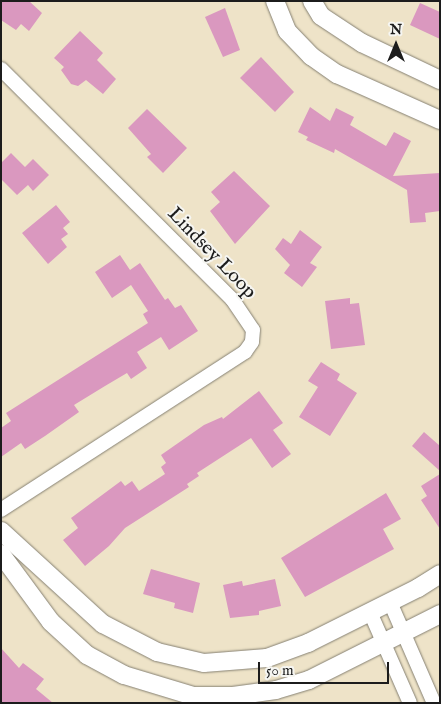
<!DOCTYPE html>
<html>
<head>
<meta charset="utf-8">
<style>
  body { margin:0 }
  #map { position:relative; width:441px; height:704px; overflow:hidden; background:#eee3c8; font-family:"IM FELL English",serif }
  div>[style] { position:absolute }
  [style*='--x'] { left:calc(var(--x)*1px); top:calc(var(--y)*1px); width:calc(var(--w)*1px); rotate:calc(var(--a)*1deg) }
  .building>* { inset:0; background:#da98bf }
  .roads { filter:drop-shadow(0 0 1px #858072) drop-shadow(0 0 1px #858072) }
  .minor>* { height:14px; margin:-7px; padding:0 7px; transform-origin:7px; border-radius:7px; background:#fff }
  .tertiary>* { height:18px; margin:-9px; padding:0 9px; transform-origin:9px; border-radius:9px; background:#fff }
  span { translate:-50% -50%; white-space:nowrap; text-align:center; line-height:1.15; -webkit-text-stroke:4px #f6f6f2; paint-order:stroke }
  .street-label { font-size:20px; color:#1c1c1c }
  .frame { position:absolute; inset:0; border:2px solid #1c1c1c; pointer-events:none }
  .north { position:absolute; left:371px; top:20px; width:50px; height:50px; -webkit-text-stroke:4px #f6f6f2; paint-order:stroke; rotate:0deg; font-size:14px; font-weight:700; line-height:20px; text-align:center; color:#1c1c1c }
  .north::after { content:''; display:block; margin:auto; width:18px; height:22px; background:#1c1c1c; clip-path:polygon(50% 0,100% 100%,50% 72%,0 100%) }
  .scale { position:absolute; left:258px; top:662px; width:131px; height:22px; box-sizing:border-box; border:2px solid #1c1c1c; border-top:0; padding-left:6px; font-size:15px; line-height:18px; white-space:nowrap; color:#1c1c1c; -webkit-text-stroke:4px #f6f6f2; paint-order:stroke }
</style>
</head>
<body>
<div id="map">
  <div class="building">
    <div style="clip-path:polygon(1px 1px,29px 1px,42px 13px,29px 31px,21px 24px,16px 30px,1px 20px)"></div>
    <div style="clip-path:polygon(420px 3px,440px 12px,440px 39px,410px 25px)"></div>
    <div style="clip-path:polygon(225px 8px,240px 50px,223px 57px,205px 17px)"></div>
    <div style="clip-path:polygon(80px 31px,103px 53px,97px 60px,116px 79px,103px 94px,86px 80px,78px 86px,71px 84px,61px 70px,64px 67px,54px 58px)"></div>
    <div style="clip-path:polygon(261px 57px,294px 92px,275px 112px,240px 78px)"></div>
    <div style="clip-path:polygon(310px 107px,330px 121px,336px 108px,354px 117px,350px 125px,386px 146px,394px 132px,411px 141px,393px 176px,440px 173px,440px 211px,425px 213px,426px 222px,410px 223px,407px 190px,335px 149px,334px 153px,306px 140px,308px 137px,298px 132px)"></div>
    <div style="clip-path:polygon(147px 109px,187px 148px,163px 173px,147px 157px,151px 154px,128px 128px)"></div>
    <div style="clip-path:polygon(11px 153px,25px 167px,33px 159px,49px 175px,33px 191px,28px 185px,17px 195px,1px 179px,1px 163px)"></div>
    <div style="clip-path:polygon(234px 171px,270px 206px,235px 244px,210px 211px,220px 202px,211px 192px)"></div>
    <div style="clip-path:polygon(56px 205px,70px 222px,63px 228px,68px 234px,61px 239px,67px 247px,48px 264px,22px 233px)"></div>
    <div style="clip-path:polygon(300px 230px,322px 247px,310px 263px,317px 267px,302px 287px,284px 273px,290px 265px,275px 249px,283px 238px,291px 244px)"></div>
    <div style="clip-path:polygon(120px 255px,130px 270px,140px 263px,165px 300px,168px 298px,175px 308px,181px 305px,198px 331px,169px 350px,161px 337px,137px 352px,147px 368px,131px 379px,127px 373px,105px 386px,74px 405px,79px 412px,45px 436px,25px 449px,21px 443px,1px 457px,1px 428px,11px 421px,6px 413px,148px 323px,143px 314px,148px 311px,131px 285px,112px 298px,95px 272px)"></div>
    <div style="clip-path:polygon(350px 298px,350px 304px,359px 303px,365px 345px,331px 349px,325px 301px)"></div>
    <div style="clip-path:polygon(321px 362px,340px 374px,337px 380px,357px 393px,330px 436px,299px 417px,318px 387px,308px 381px)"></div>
    <div style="clip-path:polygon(259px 391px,283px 423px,273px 430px,291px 454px,272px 468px,251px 438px,197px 473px,199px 476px,187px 484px,189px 487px,125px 528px,109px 546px,85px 566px,63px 540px,78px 528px,71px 518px,121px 481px,125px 486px,132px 481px,139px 491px,165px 474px,161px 467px,166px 463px,161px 455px,204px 425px,222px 417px,223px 419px)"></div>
    <div style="clip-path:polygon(424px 432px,440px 446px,440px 471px,412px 446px)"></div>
    <div style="clip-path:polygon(440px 474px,440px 529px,421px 500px,427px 496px,421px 486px)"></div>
    <div style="clip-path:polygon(386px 493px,401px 519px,383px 529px,394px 549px,305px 597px,281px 558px)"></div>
    <div style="clip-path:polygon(151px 569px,200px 583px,193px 613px,174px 608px,175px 603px,143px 594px)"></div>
    <div style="clip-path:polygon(275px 579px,281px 606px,259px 611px,259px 615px,230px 618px,223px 585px,242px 581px,243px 586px)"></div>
    <div style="clip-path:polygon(1px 648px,19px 668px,23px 663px,44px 679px,36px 689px,53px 703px,1px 703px)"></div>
  </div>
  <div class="roads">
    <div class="minor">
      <div style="--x:1;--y:69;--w:326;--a:44.9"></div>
      <div style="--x:232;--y:299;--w:37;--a:56"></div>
      <div style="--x:253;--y:330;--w:12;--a:95"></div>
      <div style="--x:252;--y:342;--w:12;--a:125"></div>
      <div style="--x:245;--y:352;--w:291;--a:147.1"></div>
      <div style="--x:390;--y:602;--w:110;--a:66.5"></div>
      <div style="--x:370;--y:612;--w:99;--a:66.3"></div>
    </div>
    <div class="tertiary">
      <div style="--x:275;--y:1;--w:32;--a:68"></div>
      <div style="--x:287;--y:31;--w:35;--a:46"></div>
      <div style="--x:311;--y:56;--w:32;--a:35"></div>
      <div style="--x:337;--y:74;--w:113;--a:24.1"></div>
      <div style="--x:312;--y:1;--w:17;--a:59"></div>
      <div style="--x:321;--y:16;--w:49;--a:33.4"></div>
      <div style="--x:362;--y:43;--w:86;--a:25.4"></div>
      <div style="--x:1;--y:531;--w:138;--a:42.4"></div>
      <div style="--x:103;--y:624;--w:61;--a:27.4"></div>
      <div style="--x:157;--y:652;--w:48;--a:13.2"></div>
      <div style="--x:204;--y:663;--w:63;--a:-4.5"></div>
      <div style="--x:267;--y:658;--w:44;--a:-20.1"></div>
      <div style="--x:308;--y:643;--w:123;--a:-26.6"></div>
      <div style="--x:418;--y:588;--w:26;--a:-32"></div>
      <div style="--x:1;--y:554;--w:84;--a:53.7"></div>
      <div style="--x:51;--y:622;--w:49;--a:42.5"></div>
      <div style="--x:87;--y:655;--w:42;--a:28.4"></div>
      <div style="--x:124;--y:675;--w:72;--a:16.9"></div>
      <div style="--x:193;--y:696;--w:40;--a:0"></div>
      <div style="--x:233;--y:696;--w:43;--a:-7.9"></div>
      <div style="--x:276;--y:690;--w:34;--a:-17"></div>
      <div style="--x:309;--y:680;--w:147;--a:-26.7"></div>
    </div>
  </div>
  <div class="street-label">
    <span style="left:212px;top:253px;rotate:46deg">Lindsey Loop</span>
  </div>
  <div class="frame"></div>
  <div class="north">N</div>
  <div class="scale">50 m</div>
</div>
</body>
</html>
